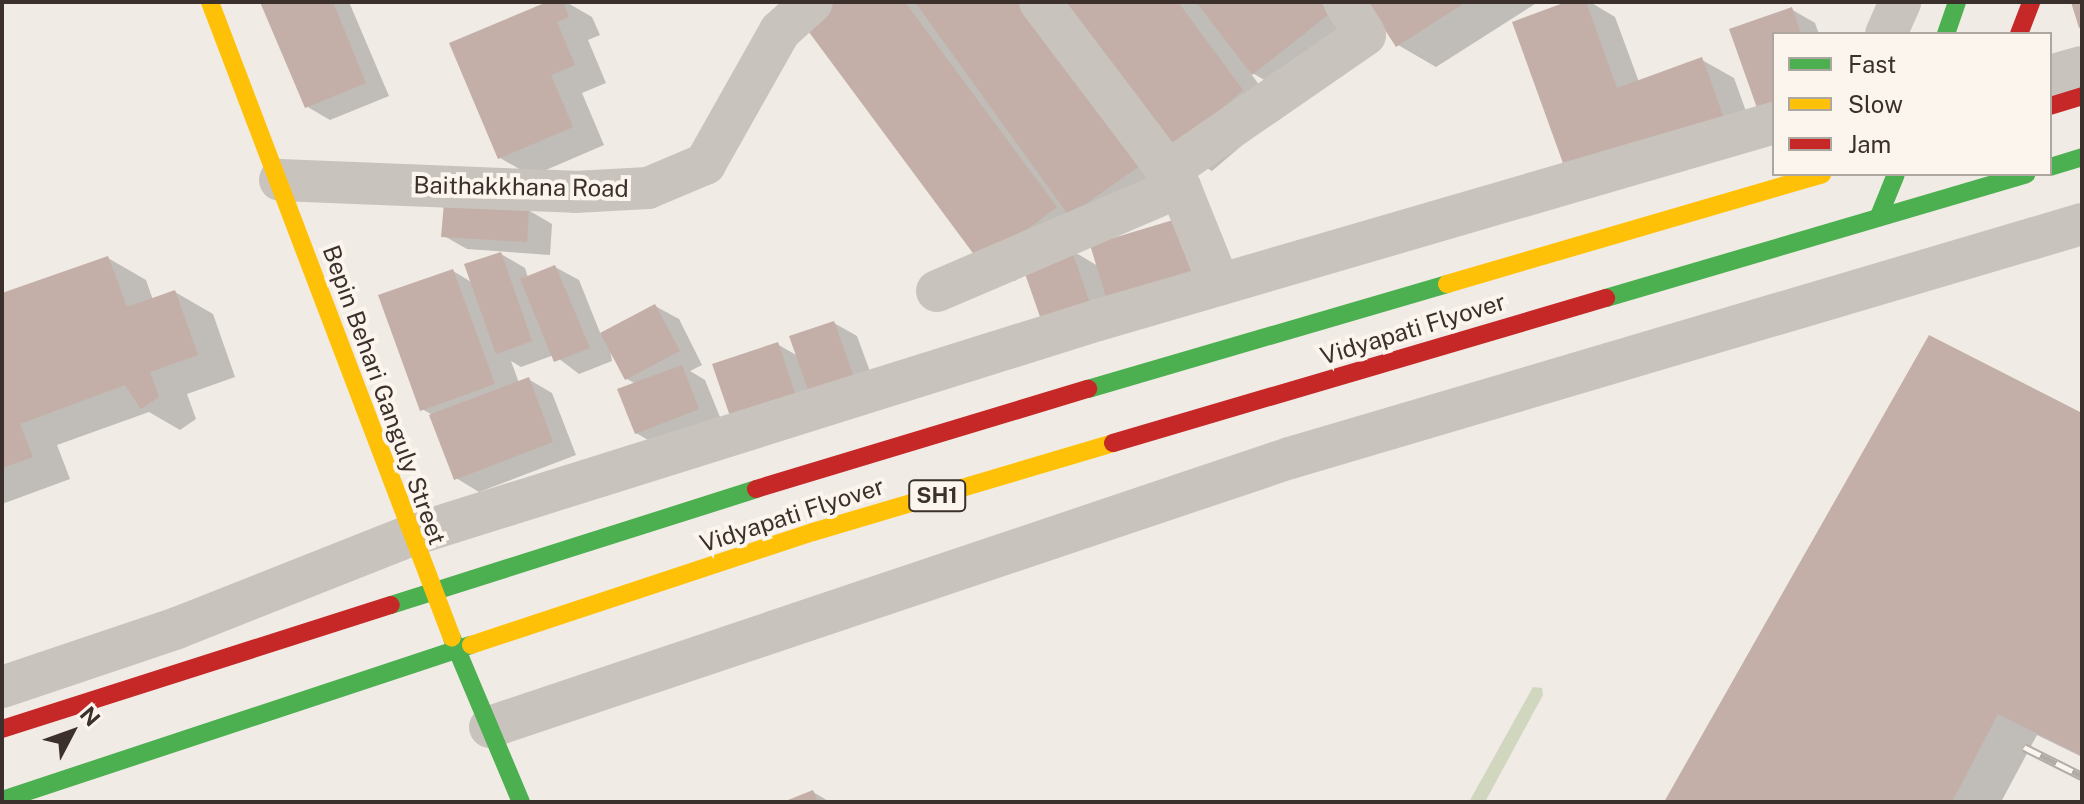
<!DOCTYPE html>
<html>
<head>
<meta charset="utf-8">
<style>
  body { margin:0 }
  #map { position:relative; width:2084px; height:804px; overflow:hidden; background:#f0ebe5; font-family:"Public Sans",sans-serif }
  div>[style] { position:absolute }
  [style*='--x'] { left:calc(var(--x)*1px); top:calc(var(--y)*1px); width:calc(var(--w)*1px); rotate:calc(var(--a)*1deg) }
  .green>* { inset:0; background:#d1d6bf }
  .shadow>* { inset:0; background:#0003 }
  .building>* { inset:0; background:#c3afa7 }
  .street>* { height:42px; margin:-21px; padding:0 21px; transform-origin:21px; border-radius:21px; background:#c9c3be }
  .fast>* { height:18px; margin:-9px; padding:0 9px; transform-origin:9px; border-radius:9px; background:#4caf50 }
  .slow>* { height:18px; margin:-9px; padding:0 9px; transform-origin:9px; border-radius:9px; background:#ffc107 }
  .jam>* { height:18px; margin:-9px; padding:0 9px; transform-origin:9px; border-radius:9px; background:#c62828 }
  .rail>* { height:9px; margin-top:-4.5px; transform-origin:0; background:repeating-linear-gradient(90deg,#fbf5ee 0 18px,#b1aca8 0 36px); box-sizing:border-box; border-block:2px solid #b1aca8 }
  span { translate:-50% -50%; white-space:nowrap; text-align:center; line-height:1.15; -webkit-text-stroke:8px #fbf5ee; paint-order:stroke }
  .shield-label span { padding:2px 6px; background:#fbf5ee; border:2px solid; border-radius:6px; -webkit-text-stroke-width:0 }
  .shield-label { font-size:22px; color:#3b302b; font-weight:700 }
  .street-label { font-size:24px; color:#3b302b }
  .frame { position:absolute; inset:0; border:4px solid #3b302b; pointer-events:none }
  .legend { position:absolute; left:1772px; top:32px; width:280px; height:144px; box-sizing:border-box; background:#fbf5ee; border:2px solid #aea6a0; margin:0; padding:10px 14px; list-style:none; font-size:24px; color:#3b302b }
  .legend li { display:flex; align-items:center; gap:16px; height:40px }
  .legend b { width:40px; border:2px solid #aea6a0 }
  .north { position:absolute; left:32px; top:692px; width:80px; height:80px; -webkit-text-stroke:6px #fbf5ee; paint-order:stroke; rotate:49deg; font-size:22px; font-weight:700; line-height:32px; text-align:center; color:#3b302b }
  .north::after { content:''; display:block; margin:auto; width:28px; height:36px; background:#3b302b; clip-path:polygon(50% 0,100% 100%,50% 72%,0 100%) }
</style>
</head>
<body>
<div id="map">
  <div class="green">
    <div style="clip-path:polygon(1533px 687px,1542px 688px,1543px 695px,1485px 802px,1469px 802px)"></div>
  </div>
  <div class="shadow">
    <div style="clip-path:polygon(263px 2px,349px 2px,389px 96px,330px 120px,306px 106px)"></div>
    <div style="clip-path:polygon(552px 2px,566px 2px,592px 17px,600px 35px,588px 40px,606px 83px,582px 93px,604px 145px,532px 176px,500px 158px)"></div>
    <div style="clip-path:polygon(827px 2px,1052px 2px,1182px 184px,1071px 250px,1098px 266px,1182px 219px,1117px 331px,1027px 272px,1015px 281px,983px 262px)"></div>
    <div style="clip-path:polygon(1063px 2px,1338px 2px,1360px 33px,1285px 92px,1249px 71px,1280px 113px,1212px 171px,1174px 149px)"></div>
    <div style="clip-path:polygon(1370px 2px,1538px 2px,1436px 67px,1398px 45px)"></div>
    <div style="clip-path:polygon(1572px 2px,1590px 2px,1615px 17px,1639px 82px,1702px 60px,1734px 78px,1756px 139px,1602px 194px)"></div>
    <div style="clip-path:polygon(1791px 9px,1815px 23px,1819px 34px,1774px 34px,1774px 116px,1731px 31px)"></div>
    <div style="clip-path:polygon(528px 210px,552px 224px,550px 255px,467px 249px,444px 236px)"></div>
    <div style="clip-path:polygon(501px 254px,525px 268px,528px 278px,555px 267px,579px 280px,601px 335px,655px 306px,679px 319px,702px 365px,690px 371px,705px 380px,722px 422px,660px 447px,636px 433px,636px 384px,627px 379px,610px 349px,612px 361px,579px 374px,554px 355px,521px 367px,511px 361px,519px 383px,528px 379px,552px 393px,576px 455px,479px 492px,456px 478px,431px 414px,422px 409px,453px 271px,473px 283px)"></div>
    <div style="clip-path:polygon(108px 258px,146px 280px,153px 300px,175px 292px,213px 314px,235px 377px,187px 394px,196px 419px,180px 430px,149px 412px,57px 445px,70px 479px,2px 504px,2px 295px)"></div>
    <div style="clip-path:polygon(834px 323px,857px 336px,879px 396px,757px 434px,777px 344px,798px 356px)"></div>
    <div style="clip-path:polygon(2082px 415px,2082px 757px,2037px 735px,2001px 802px,1666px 802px)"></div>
    <div style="clip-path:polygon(813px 792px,830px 802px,788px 802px)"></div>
  </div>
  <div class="building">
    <div style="clip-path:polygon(260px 2px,333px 2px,366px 83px,305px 108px)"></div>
    <div style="clip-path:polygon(547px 2px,563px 2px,569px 17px,557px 22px,575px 65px,551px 75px,573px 127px,498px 159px,449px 43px)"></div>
    <div style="clip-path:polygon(824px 2px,905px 2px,1057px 207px,981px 264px,800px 20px)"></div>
    <div style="clip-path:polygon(915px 2px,1031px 2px,1145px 162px,1069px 216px)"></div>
    <div style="clip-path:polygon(1061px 2px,1178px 2px,1243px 90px,1173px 151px)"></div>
    <div style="clip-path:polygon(1196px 2px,1320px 2px,1329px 14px,1252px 75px)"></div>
    <div style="clip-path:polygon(1367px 2px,1466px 2px,1396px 47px)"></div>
    <div style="clip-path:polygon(1566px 2px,1586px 2px,1617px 88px,1702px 57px,1725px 121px,1568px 177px,1512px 22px)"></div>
    <div style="clip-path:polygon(2071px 2px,2082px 2px,2082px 27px,2079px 28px)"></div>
    <div style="clip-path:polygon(1792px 7px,1801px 34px,1774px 34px,1774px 102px,1757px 108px,1729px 29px)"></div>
    <div style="clip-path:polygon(444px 203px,529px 208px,527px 242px,441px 237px)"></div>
    <div style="clip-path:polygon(1183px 217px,1200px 275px,1108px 303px,1090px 245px)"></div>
    <div style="clip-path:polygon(1071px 248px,1095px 318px,1046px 334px,1022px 265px)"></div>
    <div style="clip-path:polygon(501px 252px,532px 341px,496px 354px,464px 264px)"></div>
    <div style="clip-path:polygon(108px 256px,127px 307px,175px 290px,198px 355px,150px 372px,159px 397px,141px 409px,125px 385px,20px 424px,33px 457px,2px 468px,2px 293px)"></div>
    <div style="clip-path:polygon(555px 265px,590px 348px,554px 362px,520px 279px)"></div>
    <div style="clip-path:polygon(453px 269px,495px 384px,420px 411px,378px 295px)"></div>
    <div style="clip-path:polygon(655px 304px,680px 351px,625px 380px,600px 333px)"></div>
    <div style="clip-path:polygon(834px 321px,856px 383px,811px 398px,789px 336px)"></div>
    <div style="clip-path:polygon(1929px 335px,2082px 413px,2082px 756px,1998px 714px,1952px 802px,1664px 802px)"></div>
    <div style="clip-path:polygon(778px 342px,797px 400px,732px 422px,712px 364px)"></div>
    <div style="clip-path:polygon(682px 365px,699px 409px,635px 434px,617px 389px)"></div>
    <div style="clip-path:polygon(529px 377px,553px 442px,454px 480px,429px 415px)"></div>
    <div style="clip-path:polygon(813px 790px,818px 802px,783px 802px)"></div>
  </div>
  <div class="street">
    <div style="--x:1886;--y:34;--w:35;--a:-66"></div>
    <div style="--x:2050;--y:76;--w:33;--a:-16"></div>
    <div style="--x:1168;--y:171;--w:239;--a:-34.6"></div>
    <div style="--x:1365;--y:35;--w:39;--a:-122"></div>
    <div style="--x:280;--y:180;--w:295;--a:2.3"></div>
    <div style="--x:575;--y:192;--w:73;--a:-3.1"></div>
    <div style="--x:648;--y:188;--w:62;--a:-22.8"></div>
    <div style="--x:705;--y:164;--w:153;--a:-60.6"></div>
    <div style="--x:780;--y:31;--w:43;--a:-42.2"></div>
    <div style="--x:1180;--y:187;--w:105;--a:68.1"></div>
    <div style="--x:937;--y:291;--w:264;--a:-23.2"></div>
    <div style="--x:1180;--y:187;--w:232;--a:-127.1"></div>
    <div style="--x:2;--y:687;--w:185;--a:-18.6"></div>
    <div style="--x:177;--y:628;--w:250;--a:-21.6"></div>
    <div style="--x:409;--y:536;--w:722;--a:-17.41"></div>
    <div style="--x:1098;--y:320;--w:704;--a:-16.25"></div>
    <div style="--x:490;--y:727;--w:844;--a:-18.59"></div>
    <div style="--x:1290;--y:458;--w:826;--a:-16.46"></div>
  </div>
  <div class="fast">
    <div style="--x:1946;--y:34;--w:34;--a:-71"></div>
    <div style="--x:2050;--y:167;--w:34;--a:-17"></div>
    <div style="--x:1879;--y:216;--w:45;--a:-68"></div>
    <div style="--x:1606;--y:298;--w:438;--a:-16.4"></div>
    <div style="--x:1088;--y:389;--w:374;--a:-16.3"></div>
    <div style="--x:391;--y:605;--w:383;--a:-17.6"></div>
    <div style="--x:452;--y:638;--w:178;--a:67.2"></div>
    <div style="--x:2;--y:800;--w:494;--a:-18.3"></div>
  </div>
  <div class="slow">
    <div style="--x:210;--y:2;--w:680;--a:69.17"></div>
    <div style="--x:1447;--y:284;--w:391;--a:-16.3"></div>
    <div style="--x:471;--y:645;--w:360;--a:-18.3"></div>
    <div style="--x:813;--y:532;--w:313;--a:-16.5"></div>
  </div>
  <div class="jam">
    <div style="--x:2019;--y:34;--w:34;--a:-69"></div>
    <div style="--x:2050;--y:106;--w:34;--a:-17"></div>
    <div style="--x:1113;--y:443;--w:514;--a:-16.39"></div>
    <div style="--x:756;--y:489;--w:347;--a:-16.8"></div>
    <div style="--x:2;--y:729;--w:408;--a:-17.7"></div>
  </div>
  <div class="rail">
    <div style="--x:2024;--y:747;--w:65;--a:26.6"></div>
  </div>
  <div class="shield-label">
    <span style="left:937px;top:496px">SH1</span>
  </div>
  <div class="street-label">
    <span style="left:521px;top:187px;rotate:1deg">Baithakkhana Road</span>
    <span style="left:1413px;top:329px;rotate:-17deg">Vidyapati Flyover</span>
    <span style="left:384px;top:395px;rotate:70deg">Bepin Behari Ganguly Street</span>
    <span style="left:792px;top:515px;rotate:-18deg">Vidyapati Flyover</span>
  </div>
  <div class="frame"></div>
  <ul class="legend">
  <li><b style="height:10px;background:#4caf50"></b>Fast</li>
  <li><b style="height:10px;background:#ffc107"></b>Slow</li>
  <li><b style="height:10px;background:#c62828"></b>Jam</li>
  </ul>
  <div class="north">N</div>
</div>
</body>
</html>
